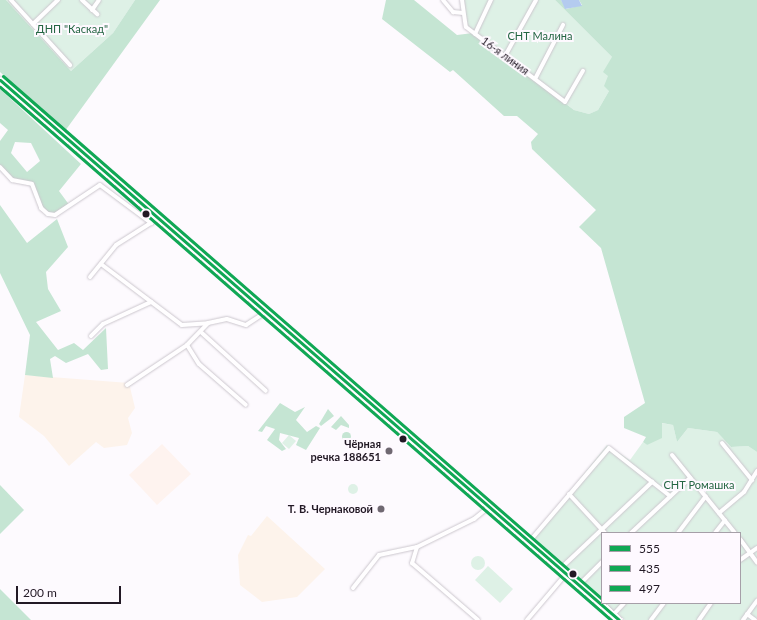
<!DOCTYPE html>
<html>
<head>
<meta charset="utf-8">
<style>
  body { margin:0 }
  #map { position:relative; width:757px; height:620px; overflow:hidden; background:#fdfafe; font-family:Lato,sans-serif }
  div>[style] { position:absolute }
  [style*='--x'] { left:calc(var(--x)*1px); top:calc(var(--y)*1px); width:calc(var(--w)*1px); rotate:calc(var(--a)*1deg) }
  .industrial>* { inset:0; background:#fdf3eb }
  .education>* { inset:0; background:#fef3ef }
  .green>* { inset:0; background:#def1e6 }
  .round { border-radius:50% }
  .forest>* { inset:0; background:#c5e5d3 }
  .water>* { inset:0; background:#b4cbef }
  .roads { filter:drop-shadow(0 0 1px #ccc7ce) drop-shadow(0 0 1px #ccc7ce) }
  .street>* { height:4px; margin:-2px; padding:0 2px; transform-origin:2px; border-radius:2px; background:#fffeff }
  .primary>* { height:7px; margin:-3.5px; padding:0 3.5px; transform-origin:3.5px; border-radius:3.5px; background:#fffeff }
  .bus-1>* { height:3px; margin:-1.5px; padding:0 1.5px; transform-origin:1.5px; border-radius:1.5px; background:#10a855 }
  .bus-2>* { height:3px; margin:-1.5px; padding:0 1.5px; transform-origin:1.5px; border-radius:1.5px; background:#10a855 }
  .bus-3>* { height:3px; margin:-1.5px; padding:0 1.5px; transform-origin:1.5px; border-radius:1.5px; background:#10a855 }
  .dots>* { width:11px; height:11px; translate:-50% -50%; box-sizing:border-box; border:2px solid #fef9ff; border-radius:50% }
  span { translate:-50% -50%; white-space:nowrap; text-align:center; line-height:1.15; -webkit-text-stroke:4px #fef9ff; paint-order:stroke }
  .park-label { font-size:11px; color:#246643 }
  .street-label { font-size:11px; color:#221925 }
  .poi-label { font-size:11px; color:#221925; font-weight:700 }
  .right { translate:-100% -50%; text-align:right }
  .legend { position:absolute; left:601px; top:532px; width:140px; height:72px; box-sizing:border-box; background:#fef9ff; border:1px solid #a69fa8; margin:0; padding:5px 7px; list-style:none; font-size:12px; color:#221925 }
  .legend li { display:flex; align-items:center; gap:8px; height:20px }
  .legend b { width:20px; border:1px solid #a69fa8 }
  .scale { position:absolute; left:16px; top:586px; width:105px; height:18px; box-sizing:border-box; border:2px solid #221925; border-top:0; padding-left:5px; font-size:12px; line-height:14px; white-space:nowrap; color:#221925; -webkit-text-stroke:3px #fef9ff; paint-order:stroke }
</style>
</head>
<body>
<div id="map">
  <div class="industrial">
    <div style="clip-path:polygon(25px 375px,129px 383px,135px 408px,128px 418px,132px 433px,127px 445px,104px 448px,96px 442px,69px 466px,44px 436px,19px 417px)"></div>
    <div style="clip-path:polygon(267px 516px,325px 569px,297px 597px,262px 602px,240px 585px,238px 555px,248px 535px,251px 536px)"></div>
  </div>
  <div class="education">
    <div style="clip-path:polygon(162px 444px,191px 474px,157px 505px,129px 475px)"></div>
  </div>
  <div class="green">
    <div style="clip-path:polygon(6px 0,135px 0,113px 33px,71px 71px)"></div>
    <div style="clip-path:polygon(462px 0,555px 0,612px 57px,609px 91px,598px 110px,589px 114px,574px 110px,469px 29px)"></div>
    <div style="clip-path:polygon(661px 423px,673px 425px,677px 442px,688px 428px,717px 432px,731px 447px,748px 446px,757px 452px,757px 620px,625px 620px,605px 603px,740px 603px,740px 533px,602px 533px,602px 600px,532px 538px,607px 445px,630px 460px,643px 442px,647px 445px)"></div>
    <div style="clip-path:polygon(289px 435px,296px 441px,289px 449px,282px 443px)"></div>
    <div class="round" style="left:348px;top:484px;width:10px;height:10px"></div>
    <div class="round" style="left:471px;top:556px;width:14px;height:14px"></div>
    <div style="clip-path:polygon(488px 566px,513px 589px,500px 603px,475px 580px)"></div>
  </div>
  <div class="forest">
    <div style="clip-path:polygon(0 0,6px 0,71px 71px,113px 33px,135px 0,160px 0,65px 131px,0 72px)"></div>
    <div style="clip-path:polygon(386px 0,414px 0,457px 35px,473px 33px,574px 110px,589px 114px,598px 110px,609px 91px,604px 86px,608px 76px,603px 72px,612px 57px,555px 0,561px 0,566px 9px,582px 5px,579px 0,757px 0,757px 452px,748px 446px,731px 447px,717px 432px,688px 428px,677px 442px,673px 425px,662px 423px,662px 438px,647px 445px,643px 442px,646px 437px,624px 428px,624px 417px,645px 403px,601px 248px,579px 227px,596px 210px,532px 149px,531px 142px,538px 134px,517px 116px,504px 116px,453px 70px,450px 72px,382px 19px)"></div>
    <div style="clip-path:polygon(evenodd,0 89px,81px 164px,59px 191px,70px 206px,55px 215px,41px 208px,34px 187px,12px 180px,0 167px,0 141px,8px 130px,0 123px,0 89px,15px 142px,31px 143px,40px 161px,27px 172px,11px 153px,15px 142px)"></div>
    <div style="clip-path:polygon(0 205px,27px 243px,57px 219px,68px 247px,46px 272px,48px 289px,61px 311px,36px 322px,58px 350px,74px 343px,83px 350px,106px 328px,108px 369px,101px 370px,88px 354px,66px 363px,55px 356px,50px 359px,53px 378px,25px 375px,30px 335px,0 273px)"></div>
    <div style="clip-path:polygon(280px 403px,295px 412px,305px 407px,296px 420px,307px 432px,316px 426px,320px 428px,306px 450px,296px 445px,299px 438px,280px 433px,279px 440px,286px 449px,282px 451px,267px 440px,275px 429px,266px 426px,262px 432px,258px 431px)"></div>
    <div style="clip-path:polygon(328px 409px,334px 416px,321px 426px,319px 424px)"></div>
    <div style="clip-path:polygon(341px 416px,349px 425px,349px 428px,341px 425px,336px 430px,331px 427px)"></div>
    <div class="round" style="left:341.5px;top:431.5px;width:9px;height:9px"></div>
    <div style="clip-path:polygon(0 485px,24px 510px,0 534px)"></div>
    <div style="clip-path:polygon(0 589px,31px 620px,0 620px)"></div>
  </div>
  <div class="water">
    <div style="clip-path:polygon(561px 0,579px 0,582px 6px,565px 9px)"></div>
  </div>
  <div class="roads">
    <div class="street">
      <div style="--x:11;--y:0;--w:88;--a:47.8"></div>
      <div style="--x:82;--y:0;--w:21;--a:43"></div>
      <div style="--x:443;--y:0;--w:16;--a:50"></div>
      <div style="--x:453;--y:12;--w:10;--a:6"></div>
      <div style="--x:462;--y:0;--w:27;--a:82"></div>
      <div style="--x:466;--y:27;--w:124;--a:37.1"></div>
      <div style="--x:565;--y:102;--w:36;--a:-60"></div>
      <div style="--x:92;--y:10;--w:12;--a:-55"></div>
      <div style="--x:33;--y:24;--w:35;--a:-44"></div>
      <div style="--x:475;--y:34;--w:38;--a:-65"></div>
      <div style="--x:505;--y:56;--w:64;--a:-61"></div>
      <div style="--x:535;--y:79;--w:61;--a:-62.6"></div>
      <div style="--x:0;--y:167;--w:18;--a:47"></div>
      <div style="--x:12;--y:180;--w:20;--a:11"></div>
      <div style="--x:32;--y:184;--w:26;--a:69"></div>
      <div style="--x:41;--y:208;--w:9;--a:41"></div>
      <div style="--x:48;--y:214;--w:7;--a:8"></div>
      <div style="--x:55;--y:215;--w:54;--a:-33.7"></div>
      <div style="--x:100;--y:185;--w:64;--a:36.7"></div>
      <div style="--x:101;--y:264;--w:101;--a:37"></div>
      <div style="--x:182;--y:325;--w:26;--a:-4"></div>
      <div style="--x:90;--y:277;--w:41;--a:-50.9"></div>
      <div style="--x:116;--y:245;--w:49;--a:-32.4"></div>
      <div style="--x:202;--y:333;--w:86;--a:42.2"></div>
      <div style="--x:91;--y:336;--w:17;--a:-45"></div>
      <div style="--x:103;--y:324;--w:53;--a:-24.6"></div>
      <div style="--x:187;--y:345;--w:22;--a:58"></div>
      <div style="--x:199;--y:364;--w:62;--a:41.1"></div>
      <div style="--x:127;--y:385;--w:72;--a:-33.7"></div>
      <div style="--x:187;--y:345;--w:30;--a:-46"></div>
      <div style="--x:208;--y:323;--w:19;--a:-12"></div>
      <div style="--x:227;--y:319;--w:20;--a:18"></div>
      <div style="--x:246;--y:325;--w:24;--a:-33"></div>
      <div style="--x:722;--y:443;--w:48;--a:51"></div>
      <div style="--x:672;--y:455;--w:100;--a:51.1"></div>
      <div style="--x:569;--y:494;--w:53;--a:47.3"></div>
      <div style="--x:719;--y:513;--w:33;--a:-40"></div>
      <div style="--x:744;--y:492;--w:25;--a:-58"></div>
      <div style="--x:631;--y:533;--w:81;--a:-43"></div>
      <div style="--x:678;--y:533;--w:46;--a:-52.9"></div>
      <div style="--x:715;--y:533;--w:16;--a:-52"></div>
      <div style="--x:740;--y:539;--w:29;--a:54"></div>
      <div style="--x:529;--y:542;--w:123;--a:-49.6"></div>
      <div style="--x:609;--y:448;--w:78;--a:38.2"></div>
      <div style="--x:417;--y:547;--w:17;--a:107"></div>
      <div style="--x:412;--y:563;--w:87;--a:40.8"></div>
      <div style="--x:740;--y:560;--w:21;--a:-35"></div>
      <div style="--x:560;--y:569;--w:127;--a:-43.4"></div>
      <div style="--x:579;--y:585;--w:33;--a:-45"></div>
      <div style="--x:353;--y:588;--w:42;--a:-51.8"></div>
      <div style="--x:379;--y:555;--w:39;--a:-12"></div>
      <div style="--x:417;--y:547;--w:64;--a:-26.2"></div>
      <div style="--x:474;--y:519;--w:19;--a:-39"></div>
      <div style="--x:747;--y:614;--w:10;--a:37"></div>
      <div style="--x:613;--y:615;--w:16;--a:-47"></div>
      <div style="--x:527;--y:620;--w:60;--a:-49.7"></div>
      <div style="--x:651;--y:620;--w:21;--a:-53"></div>
      <div style="--x:699;--y:620;--w:21;--a:-55"></div>
      <div style="--x:743;--y:620;--w:24;--a:-54"></div>
    </div>
    <div class="primary">
      <div style="--x:0;--y:80;--w:821;--a:41.1"></div>
    </div>
  </div>
  <div class="bus-1">
    <div style="--x:0;--y:80;--w:821;--a:41.1"></div>
  </div>
  <div class="bus-2">
    <div style="--x:0;--y:87;--w:811;--a:41.1"></div>
  </div>
  <div class="bus-3">
    <div style="--x:3;--y:76;--w:795;--a:41.12"></div>
  </div>
  <div class="dots">
    <div style="left:146px;top:214px;background:#221925"></div>
    <div style="left:403px;top:439px;background:#221925"></div>
    <div style="left:389px;top:451px;background:#6f6871"></div>
    <div style="left:381px;top:509px;background:#6f6871"></div>
    <div style="left:573px;top:574px;background:#221925"></div>
  </div>
  <div class="park-label">
    <span style="left:72px;top:29px">ДНП "Каскад"</span>
    <span style="left:540px;top:36px">СНТ Малина</span>
    <span style="left:699px;top:485px">СНТ Ромашка</span>
  </div>
  <div class="street-label">
    <span style="left:505px;top:56px;rotate:36deg">16-я линия</span>
  </div>
  <div class="poi-label">
    <span class="right" style="left:381px;top:451px">Чёрная<br>речка 188651</span>
    <span class="right" style="left:373px;top:509px">Т. В. Чернаковой</span>
  </div>
  <ul class="legend">
  <li><b style="height:5px;background:#10a855"></b>555</li>
  <li><b style="height:5px;background:#10a855"></b>435</li>
  <li><b style="height:5px;background:#10a855"></b>497</li>
  </ul>
  <div class="scale">200 m</div>
</div>
</body>
</html>
